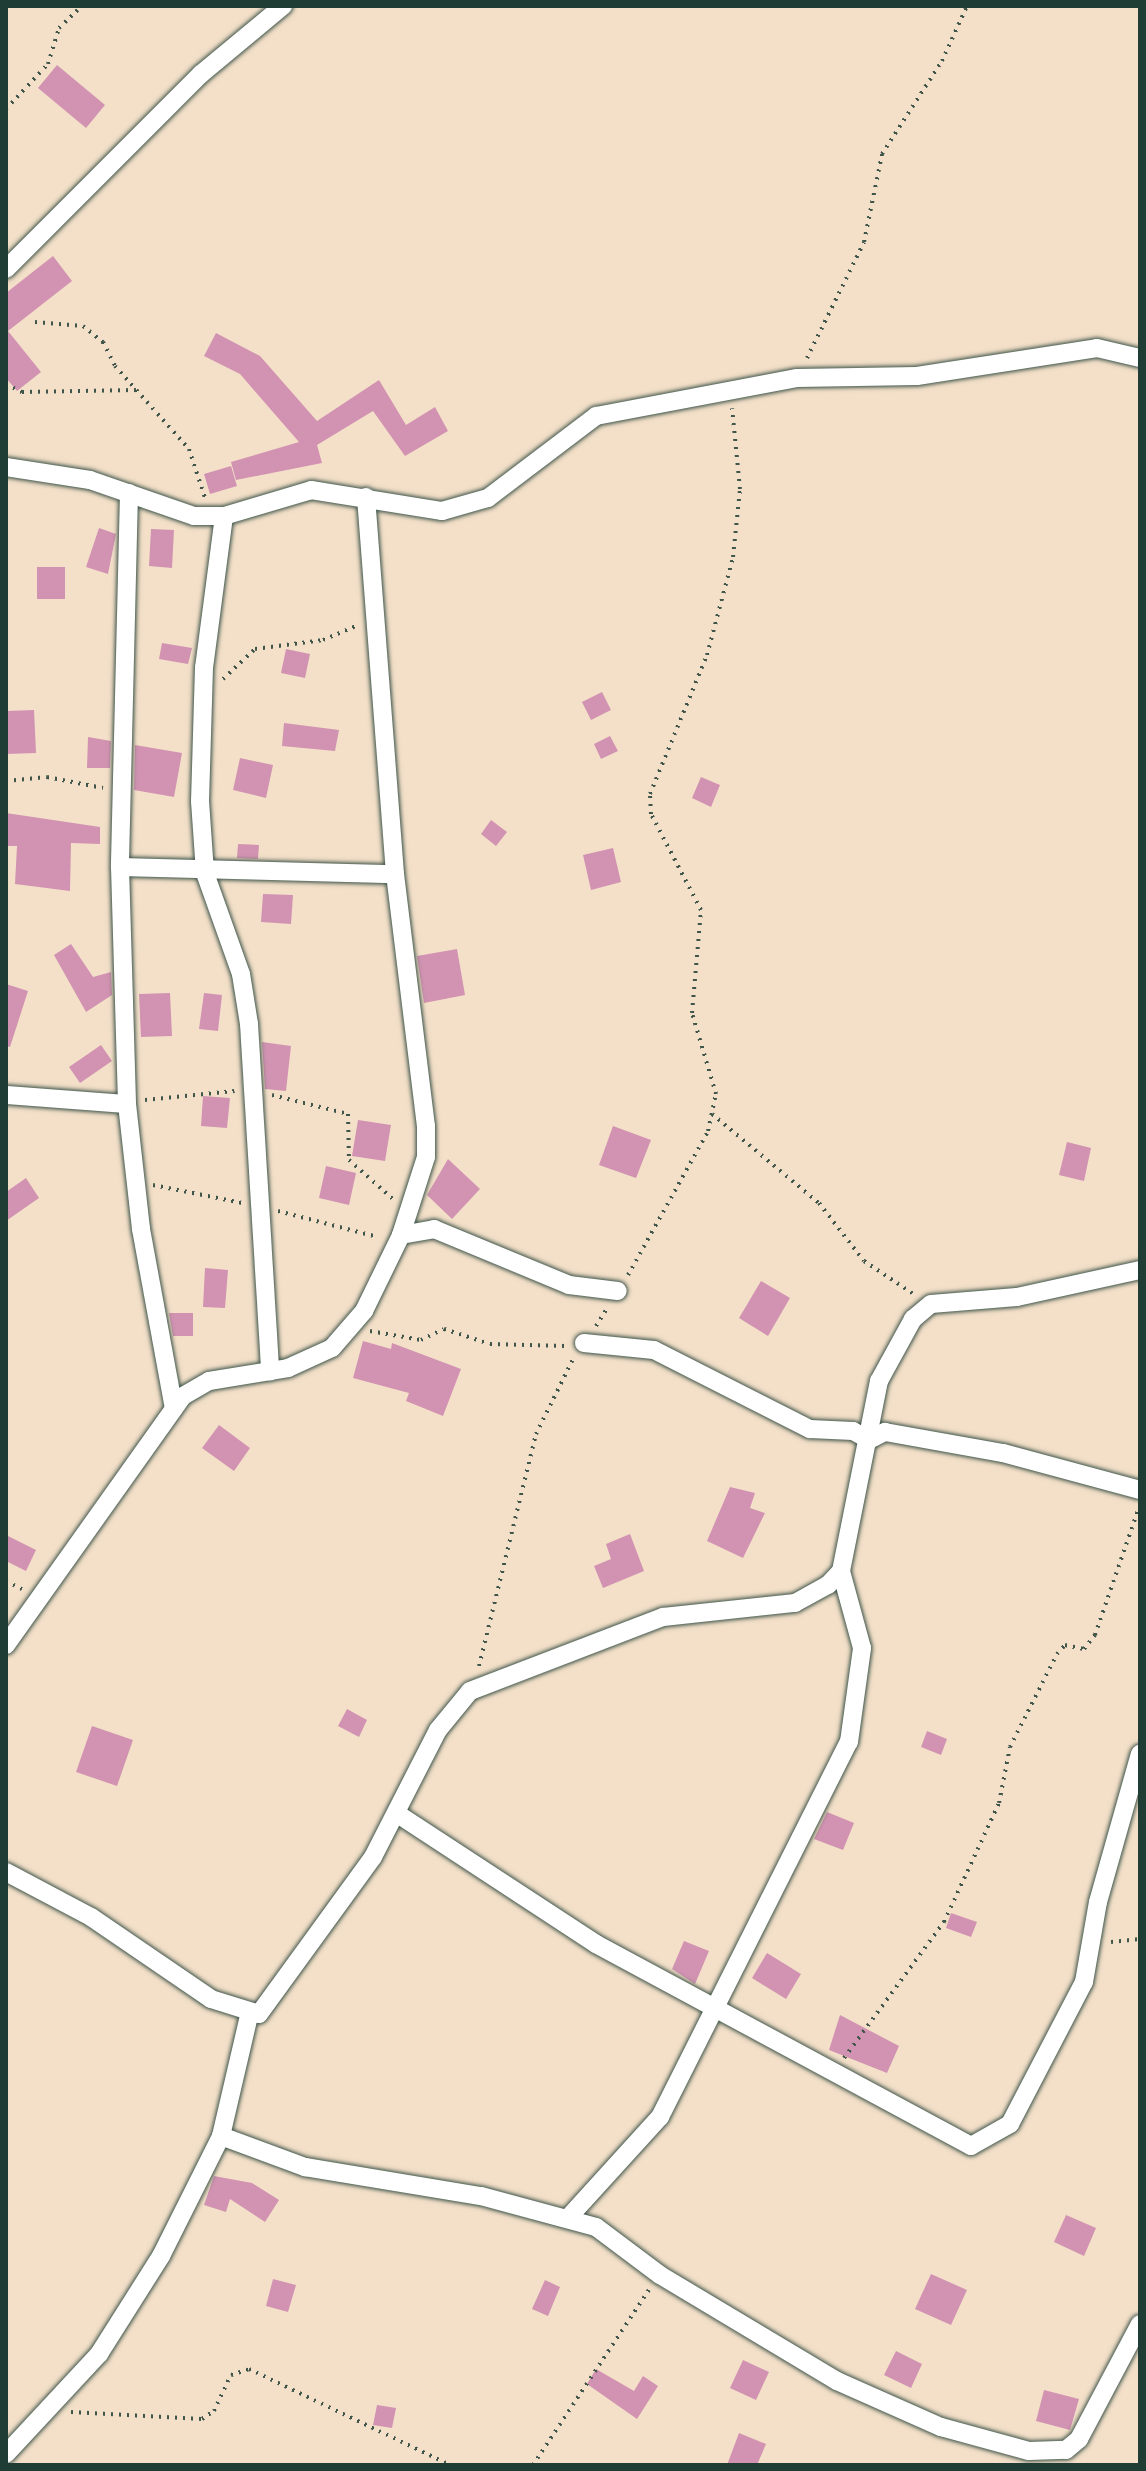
<!DOCTYPE html>
<html>
<head>
<meta charset="utf-8">
<style>
  body { margin:0 }
  #map { position:relative; width:1146px; height:2471px; overflow:hidden; background:#f4e0c9; font-family:Delius,sans-serif }
  div>[style] { position:absolute }
  [style*='--x'] { left:calc(var(--x)*1px); top:calc(var(--y)*1px); width:calc(var(--w)*1px); rotate:calc(var(--a)*1deg) }
  .building>* { inset:0; background:#d193b1 }
  .path>* { height:4px; margin-top:-2px; transform-origin:0; background:repeating-linear-gradient(90deg,#3f554a 0 2px,transparent 0 8px) }
  .roads { filter:drop-shadow(0 0 2px #3f554a) drop-shadow(0 0 2px #3f554a) }
  .street>* { height:18px; margin:-9px; padding:0 9px; transform-origin:9px; border-radius:9px; background:#fff }
  span { translate:-50% -50%; white-space:nowrap; text-align:center; line-height:1.15; -webkit-text-stroke:7px #f6f6f2; paint-order:stroke }
  .frame { position:absolute; inset:0; border:8px solid #1f3d34; pointer-events:none }
</style>
</head>
<body>
<div id="map">
  <div class="building">
    <div style="clip-path:polygon(57px 65px,105px 105px,86px 128px,38px 88px)"></div>
    <div style="clip-path:polygon(53px 256px,72px 281px,8px 331px,41px 372px,17px 391px,6px 378px,6px 293px)"></div>
    <div style="clip-path:polygon(216px 333px,260px 356px,317px 421px,379px 380px,406px 425px,435px 407px,448px 431px,405px 456px,373px 411px,317px 445px,322px 463px,236px 480px,231px 462px,299px 442px,240px 374px,204px 356px)"></div>
    <div style="clip-path:polygon(231px 466px,237px 486px,210px 494px,204px 474px)"></div>
    <div style="clip-path:polygon(99px 528px,116px 534px,108px 574px,86px 567px)"></div>
    <div style="clip-path:polygon(151px 529px,174px 530px,172px 568px,149px 566px)"></div>
    <div style="clip-path:polygon(37px 567px,65px 567px,65px 599px,37px 599px)"></div>
    <div style="clip-path:polygon(162px 643px,192px 648px,188px 664px,159px 659px)"></div>
    <div style="clip-path:polygon(286px 649px,310px 654px,305px 678px,281px 673px)"></div>
    <div style="clip-path:polygon(602px 692px,611px 710px,591px 720px,582px 702px)"></div>
    <div style="clip-path:polygon(34px 710px,36px 753px,6px 754px,6px 711px)"></div>
    <div style="clip-path:polygon(284px 723px,339px 730px,335px 751px,282px 746px)"></div>
    <div style="clip-path:polygon(610px 736px,618px 751px,601px 759px,594px 744px)"></div>
    <div style="clip-path:polygon(88px 737px,111px 741px,110px 768px,87px 768px)"></div>
    <div style="clip-path:polygon(135px 745px,182px 753px,174px 797px,134px 790px)"></div>
    <div style="clip-path:polygon(240px 758px,273px 765px,266px 798px,233px 790px)"></div>
    <div style="clip-path:polygon(701px 777px,720px 785px,711px 807px,692px 798px)"></div>
    <div style="clip-path:polygon(6px 813px,100px 827px,100px 844px,71px 843px,70px 891px,15px 884px,17px 846px,6px 846px)"></div>
    <div style="clip-path:polygon(491px 820px,507px 832px,496px 846px,481px 834px)"></div>
    <div style="clip-path:polygon(238px 844px,259px 845px,258px 859px,237px 858px)"></div>
    <div style="clip-path:polygon(613px 848px,621px 882px,591px 890px,583px 855px)"></div>
    <div style="clip-path:polygon(263px 894px,293px 895px,291px 924px,261px 922px)"></div>
    <div style="clip-path:polygon(71px 944px,93px 977px,111px 972px,112px 995px,86px 1012px,54px 955px)"></div>
    <div style="clip-path:polygon(457px 949px,465px 995px,424px 1003px,417px 956px)"></div>
    <div style="clip-path:polygon(6px 984px,28px 991px,10px 1047px,6px 1046px)"></div>
    <div style="clip-path:polygon(170px 993px,172px 1036px,141px 1037px,139px 994px)"></div>
    <div style="clip-path:polygon(204px 993px,222px 995px,218px 1031px,199px 1029px)"></div>
    <div style="clip-path:polygon(262px 1042px,291px 1046px,286px 1091px,265px 1089px)"></div>
    <div style="clip-path:polygon(101px 1045px,112px 1061px,80px 1083px,69px 1067px)"></div>
    <div style="clip-path:polygon(203px 1096px,230px 1098px,227px 1128px,201px 1126px)"></div>
    <div style="clip-path:polygon(358px 1120px,391px 1125px,385px 1161px,352px 1156px)"></div>
    <div style="clip-path:polygon(613px 1126px,651px 1140px,636px 1178px,599px 1165px)"></div>
    <div style="clip-path:polygon(1067px 1142px,1091px 1148px,1084px 1181px,1059px 1175px)"></div>
    <div style="clip-path:polygon(448px 1159px,480px 1189px,452px 1219px,427px 1195px)"></div>
    <div style="clip-path:polygon(326px 1166px,356px 1173px,349px 1205px,319px 1198px)"></div>
    <div style="clip-path:polygon(26px 1178px,39px 1198px,6px 1221px,6px 1192px)"></div>
    <div style="clip-path:polygon(205px 1268px,228px 1270px,225px 1308px,203px 1307px)"></div>
    <div style="clip-path:polygon(761px 1281px,790px 1298px,768px 1336px,739px 1318px)"></div>
    <div style="clip-path:polygon(169px 1313px,193px 1313px,193px 1336px,173px 1336px)"></div>
    <div style="clip-path:polygon(363px 1341px,391px 1349px,392px 1343px,461px 1369px,443px 1416px,406px 1401px,409px 1393px,353px 1378px)"></div>
    <div style="clip-path:polygon(219px 1425px,250px 1448px,234px 1471px,202px 1448px)"></div>
    <div style="clip-path:polygon(730px 1487px,755px 1493px,750px 1508px,765px 1513px,743px 1558px,707px 1541px)"></div>
    <div style="clip-path:polygon(630px 1534px,644px 1571px,603px 1588px,594px 1566px,611px 1559px,606px 1544px)"></div>
    <div style="clip-path:polygon(6px 1535px,36px 1550px,26px 1571px,6px 1561px)"></div>
    <div style="clip-path:polygon(347px 1709px,367px 1720px,359px 1737px,338px 1726px)"></div>
    <div style="clip-path:polygon(92px 1726px,133px 1740px,117px 1786px,76px 1772px)"></div>
    <div style="clip-path:polygon(927px 1731px,947px 1739px,941px 1755px,921px 1747px)"></div>
    <div style="clip-path:polygon(827px 1812px,854px 1823px,843px 1850px,814px 1839px)"></div>
    <div style="clip-path:polygon(951px 1913px,977px 1922px,971px 1937px,946px 1928px)"></div>
    <div style="clip-path:polygon(684px 1941px,709px 1951px,695px 1984px,672px 1969px)"></div>
    <div style="clip-path:polygon(767px 1953px,801px 1974px,786px 1999px,752px 1978px)"></div>
    <div style="clip-path:polygon(840px 2015px,899px 2046px,887px 2073px,829px 2050px)"></div>
    <div style="clip-path:polygon(214px 2176px,252px 2183px,279px 2200px,265px 2222px,230px 2199px,226px 2212px,204px 2205px)"></div>
    <div style="clip-path:polygon(1066px 2215px,1096px 2228px,1084px 2256px,1054px 2242px)"></div>
    <div style="clip-path:polygon(931px 2274px,967px 2290px,951px 2325px,915px 2309px)"></div>
    <div style="clip-path:polygon(273px 2279px,296px 2285px,288px 2312px,266px 2306px)"></div>
    <div style="clip-path:polygon(545px 2280px,560px 2287px,548px 2316px,532px 2309px)"></div>
    <div style="clip-path:polygon(896px 2351px,922px 2364px,911px 2388px,884px 2375px)"></div>
    <div style="clip-path:polygon(743px 2360px,769px 2372px,756px 2400px,730px 2388px)"></div>
    <div style="clip-path:polygon(596px 2369px,634px 2391px,643px 2376px,658px 2386px,637px 2419px,587px 2384px)"></div>
    <div style="clip-path:polygon(1044px 2390px,1079px 2399px,1070px 2430px,1036px 2421px)"></div>
    <div style="clip-path:polygon(377px 2405px,396px 2408px,392px 2428px,373px 2425px)"></div>
    <div style="clip-path:polygon(739px 2433px,766px 2444px,757px 2465px,727px 2465px)"></div>
  </div>
  <div class="path">
    <div style="--x:6;--y:109;--w:62;--a:-47"></div>
    <div style="--x:48;--y:64;--w:38;--a:-73"></div>
    <div style="--x:59;--y:28;--w:32;--a:-44"></div>
    <div style="--x:35;--y:322;--w:48;--a:4.8"></div>
    <div style="--x:83;--y:326;--w:26;--a:39"></div>
    <div style="--x:103;--y:342;--w:27;--a:63"></div>
    <div style="--x:115;--y:366;--w:111;--a:48.3"></div>
    <div style="--x:189;--y:449;--w:52;--a:71.9"></div>
    <div style="--x:807;--y:358;--w:129;--a:-63.8"></div>
    <div style="--x:864;--y:242;--w:90;--a:-78.4"></div>
    <div style="--x:882;--y:154;--w:111;--a:-57.2"></div>
    <div style="--x:942;--y:61;--w:60;--a:-65.6"></div>
    <div style="--x:6;--y:384;--w:18;--a:27"></div>
    <div style="--x:22;--y:392;--w:114;--a:-1"></div>
    <div style="--x:223;--y:679;--w:44;--a:-43.2"></div>
    <div style="--x:255;--y:649;--w:69;--a:-7.5"></div>
    <div style="--x:323;--y:640;--w:38;--a:-23"></div>
    <div style="--x:6;--y:781;--w:41;--a:-5.6"></div>
    <div style="--x:47;--y:777;--w:57;--a:11.1"></div>
    <div style="--x:272;--y:1095;--w:78;--a:14"></div>
    <div style="--x:348;--y:1114;--w:46;--a:88.8"></div>
    <div style="--x:349;--y:1160;--w:59;--a:41.6"></div>
    <div style="--x:145;--y:1100;--w:90;--a:-5.7"></div>
    <div style="--x:712;--y:1114;--w:139;--a:39.8"></div>
    <div style="--x:819;--y:1203;--w:73;--a:52.2"></div>
    <div style="--x:864;--y:1261;--w:61;--a:33.7"></div>
    <div style="--x:153;--y:1185;--w:91;--a:11.4"></div>
    <div style="--x:278;--y:1211;--w:103;--a:14.6"></div>
    <div style="--x:628;--y:1275;--w:165;--a:-60.9"></div>
    <div style="--x:708;--y:1131;--w:38;--a:-78"></div>
    <div style="--x:716;--y:1094;--w:84;--a:-106.5"></div>
    <div style="--x:692;--y:1013;--w:103;--a:-85"></div>
    <div style="--x:701;--y:910;--w:108;--a:-117.5"></div>
    <div style="--x:651;--y:814;--w:20;--a:-93"></div>
    <div style="--x:650;--y:794;--w:150;--a:-67.7"></div>
    <div style="--x:707;--y:655;--w:101;--a:-75.1"></div>
    <div style="--x:733;--y:557;--w:68;--a:-84.1"></div>
    <div style="--x:740;--y:489;--w:81;--a:-95.6"></div>
    <div style="--x:596;--y:1326;--w:19;--a:-58"></div>
    <div style="--x:370;--y:1331;--w:52;--a:10"></div>
    <div style="--x:421;--y:1340;--w:25;--a:-26"></div>
    <div style="--x:444;--y:1329;--w:48;--a:18.1"></div>
    <div style="--x:490;--y:1344;--w:76;--a:1.5"></div>
    <div style="--x:6;--y:1581;--w:18;--a:27"></div>
    <div style="--x:479;--y:1666;--w:239;--a:-76.2"></div>
    <div style="--x:536;--y:1434;--w:84;--a:-63.7"></div>
    <div style="--x:1111;--y:1942;--w:29;--a:-6"></div>
    <div style="--x:844;--y:2058;--w:169;--a:-53.7"></div>
    <div style="--x:944;--y:1922;--w:131;--a:-65.2"></div>
    <div style="--x:999;--y:1803;--w:57;--a:-78.9"></div>
    <div style="--x:1010;--y:1747;--w:104;--a:-63.2"></div>
    <div style="--x:1057;--y:1654;--w:12;--a:-48"></div>
    <div style="--x:1065;--y:1645;--w:19;--a:12"></div>
    <div style="--x:1084;--y:1649;--w:18;--a:-52"></div>
    <div style="--x:1095;--y:1635;--w:135;--a:-71"></div>
    <div style="--x:71;--y:2412;--w:131;--a:3.1"></div>
    <div style="--x:202;--y:2419;--w:14;--a:-34"></div>
    <div style="--x:214;--y:2411;--w:40;--a:-65"></div>
    <div style="--x:231;--y:2375;--w:19;--a:-18"></div>
    <div style="--x:249;--y:2369;--w:223;--a:25.5"></div>
    <div style="--x:533;--y:2465;--w:210;--a:-56.5"></div>
  </div>
  <div class="roads">
    <div class="street">
      <div style="--x:6;--y:269;--w:276;--a:-45"></div>
      <div style="--x:201;--y:74;--w:107;--a:-39.7"></div>
      <div style="--x:6;--y:467;--w:85;--a:8.8"></div>
      <div style="--x:90;--y:480;--w:110;--a:19.1"></div>
      <div style="--x:194;--y:516;--w:30;--a:0"></div>
      <div style="--x:224;--y:516;--w:91;--a:-16.6"></div>
      <div style="--x:311;--y:490;--w:133;--a:9.1"></div>
      <div style="--x:442;--y:511;--w:48;--a:-15.8"></div>
      <div style="--x:488;--y:498;--w:136;--a:-37.2"></div>
      <div style="--x:596;--y:416;--w:205;--a:-10.7"></div>
      <div style="--x:797;--y:378;--w:120;--a:-1"></div>
      <div style="--x:917;--y:376;--w:182;--a:-8.8"></div>
      <div style="--x:1097;--y:348;--w:44;--a:13.1"></div>
      <div style="--x:129;--y:493;--w:374;--a:91.4"></div>
      <div style="--x:120;--y:867;--w:237;--a:88.3"></div>
      <div style="--x:127;--y:1104;--w:126;--a:83.6"></div>
      <div style="--x:141;--y:1229;--w:182;--a:79.6"></div>
      <div style="--x:366;--y:497;--w:378;--a:85.6"></div>
      <div style="--x:395;--y:874;--w:254;--a:83"></div>
      <div style="--x:426;--y:1126;--w:31;--a:90"></div>
      <div style="--x:426;--y:1157;--w:82;--a:107.8"></div>
      <div style="--x:224;--y:516;--w:152;--a:97.5"></div>
      <div style="--x:204;--y:667;--w:134;--a:91.7"></div>
      <div style="--x:200;--y:801;--w:72;--a:86"></div>
      <div style="--x:205;--y:873;--w:107;--a:70.4"></div>
      <div style="--x:241;--y:974;--w:51;--a:80.9"></div>
      <div style="--x:249;--y:1024;--w:348;--a:86.5"></div>
      <div style="--x:120;--y:867;--w:275;--a:1.5"></div>
      <div style="--x:6;--y:1095;--w:121;--a:4.3"></div>
      <div style="--x:584;--y:1343;--w:70;--a:5.7"></div>
      <div style="--x:654;--y:1350;--w:175;--a:26.9"></div>
      <div style="--x:810;--y:1429;--w:43;--a:2.7"></div>
      <div style="--x:853;--y:1431;--w:18;--a:29"></div>
      <div style="--x:869;--y:1440;--w:18;--a:-27"></div>
      <div style="--x:885;--y:1432;--w:120;--a:10.1"></div>
      <div style="--x:1003;--y:1453;--w:142;--a:15.1"></div>
      <div style="--x:6;--y:1645;--w:305;--a:-54.6"></div>
      <div style="--x:183;--y:1396;--w:30;--a:-30"></div>
      <div style="--x:209;--y:1381;--w:80;--a:-9.3"></div>
      <div style="--x:288;--y:1368;--w:48;--a:-24.4"></div>
      <div style="--x:332;--y:1348;--w:49;--a:-49.1"></div>
      <div style="--x:364;--y:1311;--w:85;--a:-64"></div>
      <div style="--x:401;--y:1235;--w:34;--a:-10"></div>
      <div style="--x:434;--y:1229;--w:146;--a:22.5"></div>
      <div style="--x:569;--y:1285;--w:49;--a:7"></div>
      <div style="--x:399;--y:1815;--w:235;--a:33.2"></div>
      <div style="--x:596;--y:1944;--w:426;--a:28.3"></div>
      <div style="--x:971;--y:2146;--w:45;--a:-29.4"></div>
      <div style="--x:1010;--y:2124;--w:160;--a:-62.5"></div>
      <div style="--x:1084;--y:1982;--w:81;--a:-80.1"></div>
      <div style="--x:1098;--y:1902;--w:154;--a:-74.2"></div>
      <div style="--x:6;--y:1872;--w:96;--a:27.9"></div>
      <div style="--x:91;--y:1917;--w:145;--a:34.3"></div>
      <div style="--x:211;--y:1999;--w:50;--a:17.4"></div>
      <div style="--x:259;--y:2014;--w:194;--a:-54"></div>
      <div style="--x:373;--y:1857;--w:143;--a:-62.9"></div>
      <div style="--x:438;--y:1730;--w:50;--a:-50.6"></div>
      <div style="--x:470;--y:1691;--w:207;--a:-21"></div>
      <div style="--x:663;--y:1617;--w:133;--a:-6.1"></div>
      <div style="--x:795;--y:1603;--w:38;--a:-29"></div>
      <div style="--x:828;--y:1585;--w:19;--a:-47"></div>
      <div style="--x:841;--y:1571;--w:194;--a:-78.7"></div>
      <div style="--x:879;--y:1381;--w:71;--a:-61.3"></div>
      <div style="--x:913;--y:1319;--w:23;--a:-40"></div>
      <div style="--x:931;--y:1304;--w:86;--a:-4.7"></div>
      <div style="--x:1017;--y:1297;--w:126;--a:-12.4"></div>
      <div style="--x:221;--y:2136;--w:90;--a:20.3"></div>
      <div style="--x:305;--y:2167;--w:178;--a:9.4"></div>
      <div style="--x:481;--y:2196;--w:119;--a:15.1"></div>
      <div style="--x:596;--y:2227;--w:80;--a:36.9"></div>
      <div style="--x:660;--y:2275;--w:206;--a:30.9"></div>
      <div style="--x:837;--y:2381;--w:114;--a:23.9"></div>
      <div style="--x:941;--y:2427;--w:91;--a:15.3"></div>
      <div style="--x:1029;--y:2451;--w:37;--a:-2"></div>
      <div style="--x:1066;--y:2450;--w:17;--a:-40"></div>
      <div style="--x:1079;--y:2439;--w:130;--a:-62.1"></div>
      <div style="--x:568;--y:2218;--w:137;--a:-47.7"></div>
      <div style="--x:660;--y:2117;--w:420;--a:-63.3"></div>
      <div style="--x:849;--y:1742;--w:95;--a:-82.1"></div>
      <div style="--x:862;--y:1648;--w:80;--a:-105.3"></div>
      <div style="--x:6;--y:2454;--w:137;--a:-47.1"></div>
      <div style="--x:99;--y:2354;--w:116;--a:-57.7"></div>
      <div style="--x:161;--y:2256;--w:134;--a:-63.4"></div>
      <div style="--x:221;--y:2136;--w:123;--a:-76.9"></div>
    </div>
  </div>
  <div class="frame"></div>
</div>
</body>
</html>
